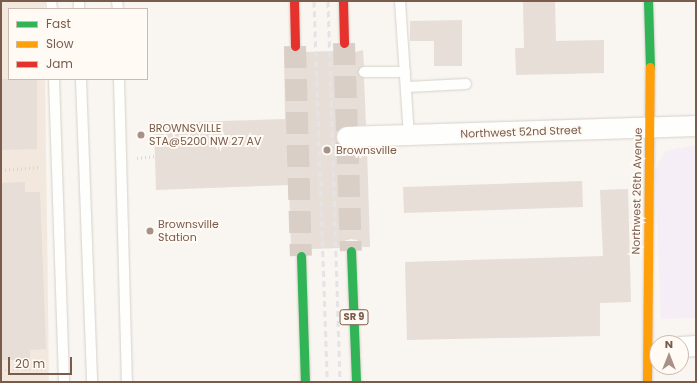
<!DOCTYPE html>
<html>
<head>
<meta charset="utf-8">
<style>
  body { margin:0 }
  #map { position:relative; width:697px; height:383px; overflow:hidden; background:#f9f5f0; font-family:Poppins,sans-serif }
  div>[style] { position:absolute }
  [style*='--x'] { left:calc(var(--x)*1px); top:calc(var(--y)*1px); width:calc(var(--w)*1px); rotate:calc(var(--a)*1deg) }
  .residential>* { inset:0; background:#f2e8de }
  .education>* { inset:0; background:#f6eef6 }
  .building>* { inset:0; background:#e6ded7 }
  .primary-tunnel>* { height:22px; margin-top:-11px; transform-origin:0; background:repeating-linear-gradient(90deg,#d9cfc7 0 22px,transparent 0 33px) }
  .path>* { height:2.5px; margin-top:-1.25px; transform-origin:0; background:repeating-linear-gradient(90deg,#dcd5d0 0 1px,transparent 0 4px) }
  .roads { filter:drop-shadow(0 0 1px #d7d1cb) drop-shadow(0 0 1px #d7d1cb) }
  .lane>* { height:10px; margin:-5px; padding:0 5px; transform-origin:5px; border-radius:5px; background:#fefefd }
  .street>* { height:20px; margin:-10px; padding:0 10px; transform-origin:10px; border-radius:10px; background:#fefefd }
  .fast>* { height:9px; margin:-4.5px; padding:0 4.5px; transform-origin:4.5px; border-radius:4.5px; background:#30b455 }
  .slow>* { height:9px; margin:-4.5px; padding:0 4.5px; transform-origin:4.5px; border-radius:4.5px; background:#ff9f0a }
  .jam>* { height:9px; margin:-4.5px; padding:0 4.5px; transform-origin:4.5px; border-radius:4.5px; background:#e5322d }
  .rail>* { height:3px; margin-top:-1.5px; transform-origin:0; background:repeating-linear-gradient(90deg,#e6e3e7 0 6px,transparent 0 10px) }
  .dots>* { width:11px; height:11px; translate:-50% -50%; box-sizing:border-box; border:2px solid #fffaf3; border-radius:50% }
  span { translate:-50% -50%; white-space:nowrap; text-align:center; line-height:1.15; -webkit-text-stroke:4px #fffaf3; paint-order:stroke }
  .shield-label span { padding:1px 3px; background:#fffaf3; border:1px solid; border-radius:3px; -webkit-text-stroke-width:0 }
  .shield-label { font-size:10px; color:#7a5c4d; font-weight:700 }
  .poi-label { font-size:11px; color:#7a5c4d }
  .left { translate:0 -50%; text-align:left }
  .street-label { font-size:11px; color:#7a5c4d }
  .frame { position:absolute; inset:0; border:2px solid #7a5c4d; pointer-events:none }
  .legend { position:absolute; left:8px; top:8px; width:140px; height:72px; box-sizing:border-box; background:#fffaf3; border:1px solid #cabbb1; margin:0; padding:5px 7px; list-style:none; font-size:12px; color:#7a5c4d }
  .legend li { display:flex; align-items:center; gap:8px; height:20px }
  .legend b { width:20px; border:1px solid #cabbb1 }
  .north { position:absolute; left:649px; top:335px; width:40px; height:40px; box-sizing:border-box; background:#fffaf3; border:1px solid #cabbb1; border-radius:50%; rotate:0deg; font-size:11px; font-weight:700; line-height:16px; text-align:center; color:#7a5c4d }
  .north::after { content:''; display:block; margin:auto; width:14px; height:18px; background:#a69286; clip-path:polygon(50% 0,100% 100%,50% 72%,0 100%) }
  .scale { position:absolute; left:8px; top:357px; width:64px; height:18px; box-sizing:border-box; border:2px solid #7a5c4d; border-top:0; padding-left:5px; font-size:12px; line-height:14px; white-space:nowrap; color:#7a5c4d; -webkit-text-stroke:3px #fffaf3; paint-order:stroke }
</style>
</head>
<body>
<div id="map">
  <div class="residential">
    <div style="clip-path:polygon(1px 1px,44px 1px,44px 9px,9px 9px,9px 79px,45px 79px,49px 382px,1px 382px)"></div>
  </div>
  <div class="education">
    <div style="clip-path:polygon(696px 145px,696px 318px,661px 319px,655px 170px,665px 151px)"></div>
  </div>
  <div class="building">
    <div style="clip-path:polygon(523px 1px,555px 1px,556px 41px,604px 40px,604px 73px,516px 75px,515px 48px,524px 48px)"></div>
    <div style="clip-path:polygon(462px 20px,462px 66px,434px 66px,434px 41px,410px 41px,410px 21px)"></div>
    <div style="clip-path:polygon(363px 50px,364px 66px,358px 72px,364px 78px,366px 125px,341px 127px,336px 137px,342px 147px,367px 148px,370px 247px,363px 247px,357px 240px,351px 239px,344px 241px,339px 248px,311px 249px,301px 244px,291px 249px,289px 185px,156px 190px,154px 123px,285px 119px,284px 53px,296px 58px,306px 52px,335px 51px,345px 55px)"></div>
    <div style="clip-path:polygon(1px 79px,37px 79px,37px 149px,1px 150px)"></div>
    <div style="clip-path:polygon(582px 181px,583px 207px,404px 213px,403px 187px)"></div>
    <div style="clip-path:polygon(25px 182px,25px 192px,40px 192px,46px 349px,30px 350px,30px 360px,1px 360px,1px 183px)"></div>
    <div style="clip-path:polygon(628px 189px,631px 302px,600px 303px,600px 336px,407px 340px,405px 262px,603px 256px,600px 190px)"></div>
  </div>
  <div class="primary-tunnel">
    <div style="--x:344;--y:43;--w:208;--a:88.1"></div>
    <div style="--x:295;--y:46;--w:210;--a:88.4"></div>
  </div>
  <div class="path">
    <div style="--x:137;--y:158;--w:18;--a:-6"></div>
    <div style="--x:1;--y:170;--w:40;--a:-4.3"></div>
    <div style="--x:1;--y:370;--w:47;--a:0"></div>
  </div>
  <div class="roads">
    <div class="lane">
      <div style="--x:51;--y:1;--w:8;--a:83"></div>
      <div style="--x:79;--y:1;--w:8;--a:90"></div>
      <div style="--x:117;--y:1;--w:8;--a:83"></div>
      <div style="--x:400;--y:1;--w:135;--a:86.2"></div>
      <div style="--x:364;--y:72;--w:41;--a:0"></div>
      <div style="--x:54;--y:79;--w:303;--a:88.1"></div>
      <div style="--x:81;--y:79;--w:303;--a:87.9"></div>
      <div style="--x:119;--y:79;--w:303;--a:88.5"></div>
      <div style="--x:407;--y:87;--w:59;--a:-2.9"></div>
    </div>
    <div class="street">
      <div style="--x:347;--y:137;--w:349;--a:-1.8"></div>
      <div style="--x:681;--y:347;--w:15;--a:-4"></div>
    </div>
    <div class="fast">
      <div style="--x:648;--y:1;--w:66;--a:88.3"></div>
      <div style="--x:351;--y:251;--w:131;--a:87.8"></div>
      <div style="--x:301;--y:256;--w:126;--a:88.2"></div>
    </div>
    <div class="slow">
      <div style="--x:647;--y:382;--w:315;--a:-89.5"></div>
    </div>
    <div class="jam">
      <div style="--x:294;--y:1;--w:45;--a:88.7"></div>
      <div style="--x:343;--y:1;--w:42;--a:88.6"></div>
    </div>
  </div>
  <div class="rail">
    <div style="--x:314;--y:1;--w:381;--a:88"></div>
    <div style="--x:328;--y:1;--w:381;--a:88.2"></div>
  </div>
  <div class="dots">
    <div style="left:141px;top:135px;background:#a69286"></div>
    <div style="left:327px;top:150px;background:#a69286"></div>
    <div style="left:150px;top:231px;background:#a69286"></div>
  </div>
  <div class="shield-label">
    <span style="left:354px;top:317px">SR 9</span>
  </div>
  <div class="poi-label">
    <span class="left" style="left:149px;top:135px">BROWNSVILLE<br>STA@5200 NW 27 AV</span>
    <span class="left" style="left:336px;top:150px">Brownsville</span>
    <span class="left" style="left:158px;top:231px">Brownsville<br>Station</span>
  </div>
  <div class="street-label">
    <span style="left:521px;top:132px;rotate:-2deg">Northwest 52nd Street</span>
    <span style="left:637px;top:191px;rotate:-89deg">Northwest 26th Avenue</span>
  </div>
  <div class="frame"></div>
  <ul class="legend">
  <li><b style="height:5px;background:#30b455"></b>Fast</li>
  <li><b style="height:5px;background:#ff9f0a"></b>Slow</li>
  <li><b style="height:5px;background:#e5322d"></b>Jam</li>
  </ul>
  <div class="north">N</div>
  <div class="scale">20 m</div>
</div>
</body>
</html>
